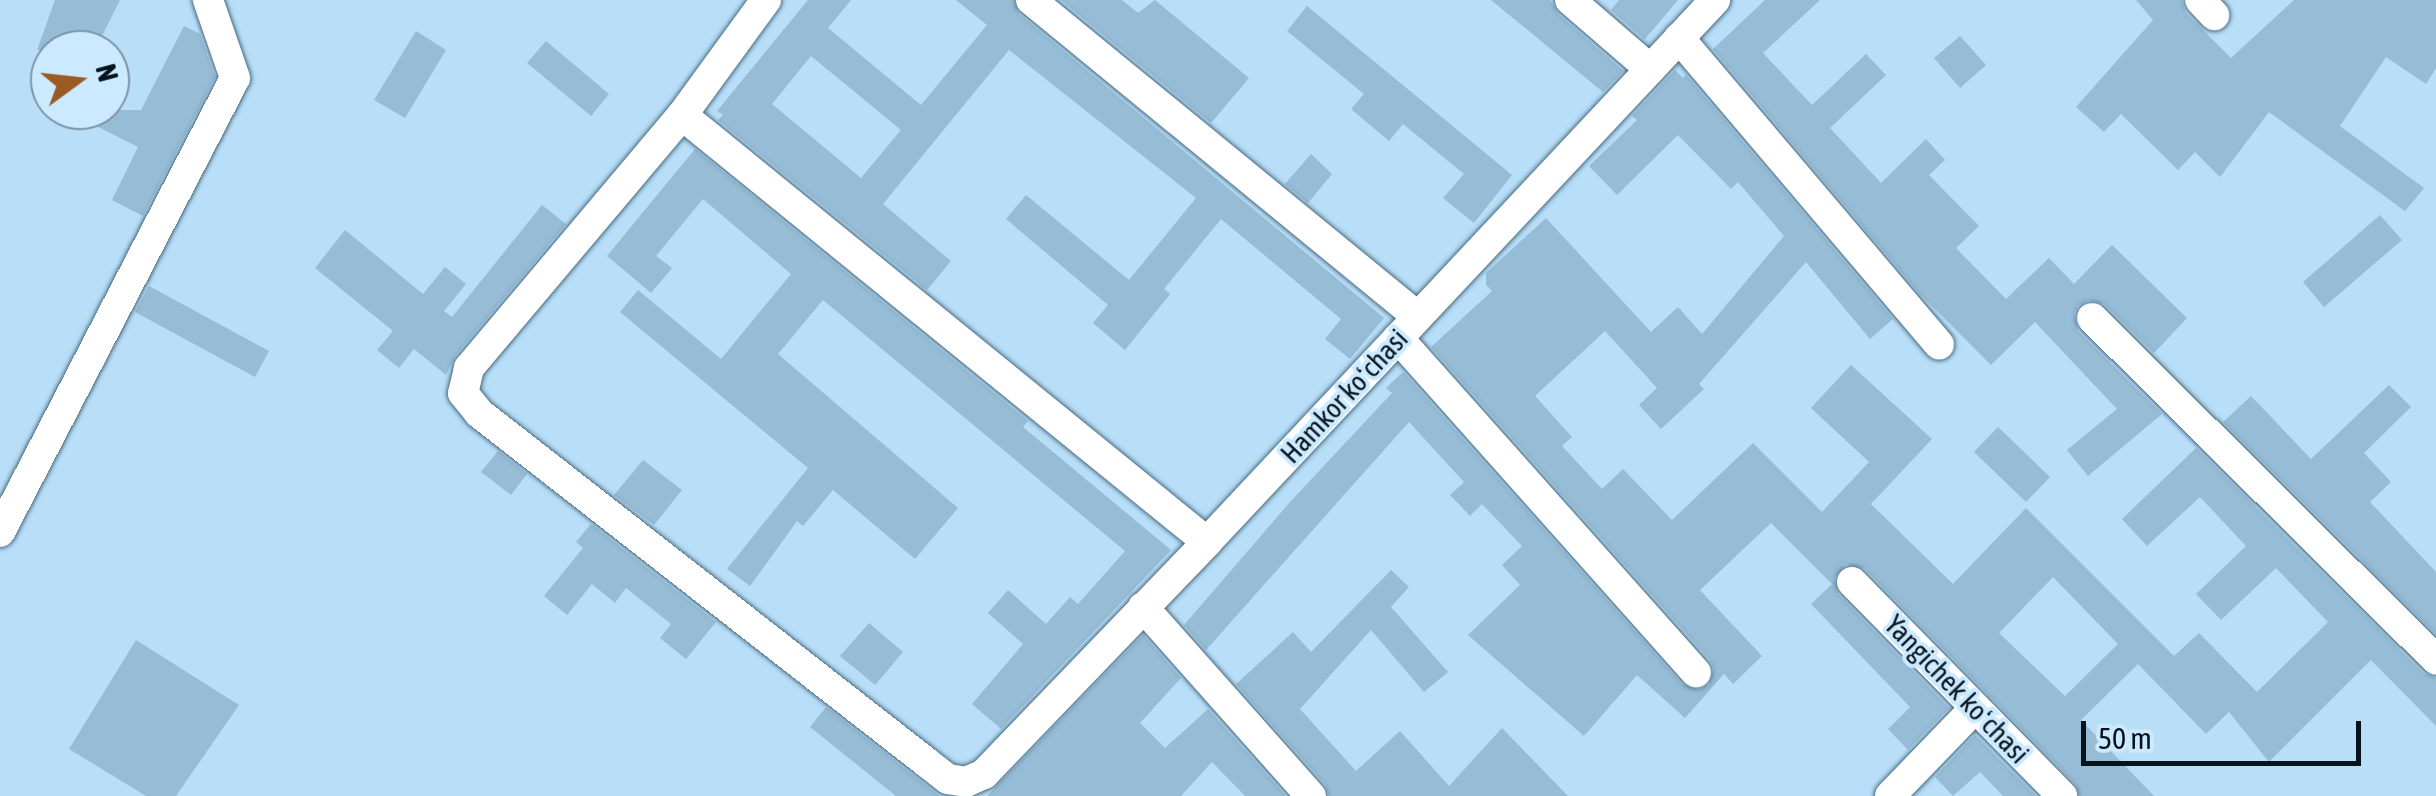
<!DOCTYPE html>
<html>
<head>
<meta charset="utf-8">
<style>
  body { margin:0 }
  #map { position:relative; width:2436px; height:796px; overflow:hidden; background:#b8def8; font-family:"Asap Condensed",sans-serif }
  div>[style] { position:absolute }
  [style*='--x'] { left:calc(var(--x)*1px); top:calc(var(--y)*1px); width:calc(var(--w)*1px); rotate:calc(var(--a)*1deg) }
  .building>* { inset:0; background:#97bcd5 }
  .roads { filter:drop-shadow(0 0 2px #496b81) drop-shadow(0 0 2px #496b81) }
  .minor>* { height:30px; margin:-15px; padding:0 15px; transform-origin:15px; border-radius:15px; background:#fff }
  span { translate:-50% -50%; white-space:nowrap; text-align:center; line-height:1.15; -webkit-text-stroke:8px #cceaff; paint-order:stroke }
  .street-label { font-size:28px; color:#06131c }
  .north { position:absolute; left:30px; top:30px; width:100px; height:100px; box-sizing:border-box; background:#cceaff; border:2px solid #7d94a4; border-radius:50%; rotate:75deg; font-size:28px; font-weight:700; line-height:40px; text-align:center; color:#06131c }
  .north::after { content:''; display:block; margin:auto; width:35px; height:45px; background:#9a5b23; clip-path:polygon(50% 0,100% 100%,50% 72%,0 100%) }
  .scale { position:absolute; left:2081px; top:721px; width:280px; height:45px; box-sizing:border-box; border:5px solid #06131c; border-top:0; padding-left:12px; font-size:30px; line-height:35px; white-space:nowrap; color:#06131c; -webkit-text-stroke:8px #cceaff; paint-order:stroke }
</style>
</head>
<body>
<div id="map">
  <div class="building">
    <div style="clip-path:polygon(55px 0,120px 0,95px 50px,37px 50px)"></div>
    <div style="clip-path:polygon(evenodd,808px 0,851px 0,828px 28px,921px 105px,987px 25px,956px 0,1013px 0,1019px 14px,1384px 318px,1350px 359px,1325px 339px,1341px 319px,1221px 219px,1164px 289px,1170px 294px,1125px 350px,1093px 323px,1108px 305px,1006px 219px,1026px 195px,1129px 280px,1196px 198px,1009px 50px,883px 204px,951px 261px,927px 290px,718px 120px,723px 115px,717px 111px,808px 0,811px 56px,901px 130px,861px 178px,772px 104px,811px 56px)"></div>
    <div style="clip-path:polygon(1061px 0,1122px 0,1138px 13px,1155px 0,1249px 78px,1211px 123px)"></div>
    <div style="clip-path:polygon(1491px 0,1550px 0,1558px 14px,1623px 71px,1603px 92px)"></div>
    <div style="clip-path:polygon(1619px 0,1678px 0,1645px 39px,1649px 43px,1611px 10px)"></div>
    <div style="clip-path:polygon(1765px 0,1820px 0,1763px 53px,1812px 105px,1866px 54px,1886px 75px,1830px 128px,1881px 183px,1926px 139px,1945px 160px,1929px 175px,1979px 226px,1956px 248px,2006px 299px,2049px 258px,2074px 284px,2112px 245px,2187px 318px,2154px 353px,2104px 304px,2088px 300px,2078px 306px,2074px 314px,2078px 331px,2162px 414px,2088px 476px,2067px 450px,2117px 409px,2035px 322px,1991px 365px,1920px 294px,1713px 49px)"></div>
    <div style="clip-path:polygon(2136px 0,2181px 0,2186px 13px,2231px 58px,2294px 0,2436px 0,2436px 68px,2426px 84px,2386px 57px,2340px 126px,2424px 188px,2405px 211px,2269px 112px,2220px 177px,2195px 152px,2178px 170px,2121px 114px,2104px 132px,2076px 107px,2153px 20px)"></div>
    <div style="clip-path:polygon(1307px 6px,1512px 175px,1474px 223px,1443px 198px,1464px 174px,1403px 124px,1389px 141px,1351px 109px,1364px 94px,1287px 31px)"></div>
    <div style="clip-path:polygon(184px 26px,200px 34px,215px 77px,143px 216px,112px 200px,138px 147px,65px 110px,141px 110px)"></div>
    <div style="clip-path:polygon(416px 31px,446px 50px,405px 118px,374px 100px)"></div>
    <div style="clip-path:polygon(1960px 36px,1986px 65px,1960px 88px,1934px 58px)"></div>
    <div style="clip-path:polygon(546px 41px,609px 94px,591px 116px,527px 63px)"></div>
    <div style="clip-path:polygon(evenodd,1675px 70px,1683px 78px,1686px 75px,1893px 319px,1870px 339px,1806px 262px,1699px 384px,1704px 389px,1661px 429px,1639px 405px,1657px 388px,1605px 331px,1535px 396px,1572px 437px,1562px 446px,1602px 489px,1623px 469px,1672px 520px,1753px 443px,1822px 512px,1869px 462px,1811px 408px,1851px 365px,1932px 439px,1871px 504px,1953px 584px,2026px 508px,2174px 656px,2199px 633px,2257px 692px,2328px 622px,2276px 568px,2221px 620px,2196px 594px,2246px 546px,2200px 497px,2147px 546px,2122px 519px,2196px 448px,2423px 673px,2436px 678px,2436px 726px,2371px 660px,2269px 762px,2229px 712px,2206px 734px,2138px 664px,2081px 720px,2154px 796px,2080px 796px,2075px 783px,1865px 569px,1846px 564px,1834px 578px,1838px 594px,1949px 708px,1908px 750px,1888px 729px,1910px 707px,1811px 604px,1832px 584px,1771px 523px,1700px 590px,1762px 656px,1733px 684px,1724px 674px,1685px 718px,1637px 675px,1584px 736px,1468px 635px,1520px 585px,1502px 565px,1522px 546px,1482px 504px,1470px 516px,1450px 495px,1464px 482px,1409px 422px,1206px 650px,1184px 625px,1290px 502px,1392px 393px,1386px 388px,1403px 372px,1682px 684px,1699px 690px,1709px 685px,1714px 669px,1710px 660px,1431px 347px,1492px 291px,1486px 285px,1486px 273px,1546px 218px,1651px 332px,1678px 307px,1702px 334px,1784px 236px,1738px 182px,1731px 189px,1678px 135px,1617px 195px,1589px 166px,1637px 120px,1632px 116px,1675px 70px,2053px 577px,2118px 644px,2065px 696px,1999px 633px,2053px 577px)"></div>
    <div style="clip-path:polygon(695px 149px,1028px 421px,1023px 427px,1171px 550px,1001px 729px,972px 704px,1023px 644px,988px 613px,1008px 590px,1046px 624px,1070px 597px,1078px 604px,1125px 551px,823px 300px,778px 354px,958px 508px,915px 559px,833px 490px,803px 526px,797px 521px,750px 586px,727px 569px,808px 468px,620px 312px,638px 290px,721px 359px,791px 274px,703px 199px,656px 256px,672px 268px,651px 293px,607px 256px)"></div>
    <div style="clip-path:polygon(1311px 154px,1332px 174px,1308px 203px,1285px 184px)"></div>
    <div style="clip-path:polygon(542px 205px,566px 224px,455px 356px,446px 375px,414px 349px,399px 368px,377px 350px,393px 331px,315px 268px,345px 230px,423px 294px,445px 267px,466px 284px,444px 311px,452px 317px)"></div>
    <div style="clip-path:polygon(2380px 215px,2402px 240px,2324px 307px,2303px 282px)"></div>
    <div style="clip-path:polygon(149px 286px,269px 351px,255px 377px,135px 312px)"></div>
    <div style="clip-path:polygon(2389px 385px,2411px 407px,2364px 453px,2391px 482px,2370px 502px,2436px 572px,2436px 634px,2223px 422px,2251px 396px,2311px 459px)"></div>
    <div style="clip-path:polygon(1998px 427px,2050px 477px,2026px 502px,1974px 452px)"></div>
    <div style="clip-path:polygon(498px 451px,527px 474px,511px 495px,481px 472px)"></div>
    <div style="clip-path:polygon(643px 460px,682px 490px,654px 525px,614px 495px)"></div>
    <div style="clip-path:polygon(591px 524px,716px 622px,686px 659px,660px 638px,671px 624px,626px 588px,615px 603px,592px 584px,567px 615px,544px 596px,583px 548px,576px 542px)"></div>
    <div style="clip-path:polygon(1391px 570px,1409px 587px,1391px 607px,1448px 672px,1424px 692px,1371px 630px,1300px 709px,1356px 771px,1400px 731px,1449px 786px,1502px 728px,1568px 796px,1329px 796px,1325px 784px,1236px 684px,1293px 632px,1311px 652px)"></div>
    <div style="clip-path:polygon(869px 623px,903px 652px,875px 685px,840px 656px)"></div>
    <div style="clip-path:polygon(1143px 635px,1181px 678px,1140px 723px,1165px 748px,1208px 709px,1286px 796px,1245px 796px,1212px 762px,1181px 796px,987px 796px)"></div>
    <div style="clip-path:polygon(136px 640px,239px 705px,176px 796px,146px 796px,69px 749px)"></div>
    <div style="clip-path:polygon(826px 707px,937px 794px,941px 796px,896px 796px,810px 727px)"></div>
    <div style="clip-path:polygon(1975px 735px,2036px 796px,2003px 796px,1980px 772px,1953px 796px,1935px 777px)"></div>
  </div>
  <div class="roads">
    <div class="minor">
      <div style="--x:766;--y:0;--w:142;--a:126.1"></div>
      <div style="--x:682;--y:115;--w:331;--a:130.1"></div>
      <div style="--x:469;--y:368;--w:26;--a:103"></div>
      <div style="--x:463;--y:393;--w:26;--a:51"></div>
      <div style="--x:479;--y:413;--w:567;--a:37.98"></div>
      <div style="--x:926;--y:762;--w:28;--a:38"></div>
      <div style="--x:948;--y:779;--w:18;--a:9"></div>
      <div style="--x:966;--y:782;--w:20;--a:-24"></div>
      <div style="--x:984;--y:774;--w:322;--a:-46.1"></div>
      <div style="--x:1207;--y:542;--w:743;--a:-46.85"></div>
      <div style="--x:1031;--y:0;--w:500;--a:39.32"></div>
      <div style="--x:1570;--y:0;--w:106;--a:40.8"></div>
      <div style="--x:2200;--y:0;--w:21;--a:47"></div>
      <div style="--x:1679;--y:38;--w:402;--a:49.7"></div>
      <div style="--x:682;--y:115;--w:677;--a:39.12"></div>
      <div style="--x:2092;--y:318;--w:485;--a:44.8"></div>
      <div style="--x:1398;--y:338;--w:448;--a:48.3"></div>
      <div style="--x:0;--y:532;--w:511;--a:-62.63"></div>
      <div style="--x:235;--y:78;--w:83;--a:-109.1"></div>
      <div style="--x:1852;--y:582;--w:300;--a:45.5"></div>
      <div style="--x:1143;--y:607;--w:253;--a:48.4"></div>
      <div style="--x:1890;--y:796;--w:121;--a:-46"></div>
    </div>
  </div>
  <div class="street-label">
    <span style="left:1344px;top:396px;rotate:-47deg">Hamkor koʻchasi</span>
    <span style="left:1957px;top:689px;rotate:46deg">Yangichek koʻchasi</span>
  </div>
  <div class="north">N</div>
  <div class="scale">50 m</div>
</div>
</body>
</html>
